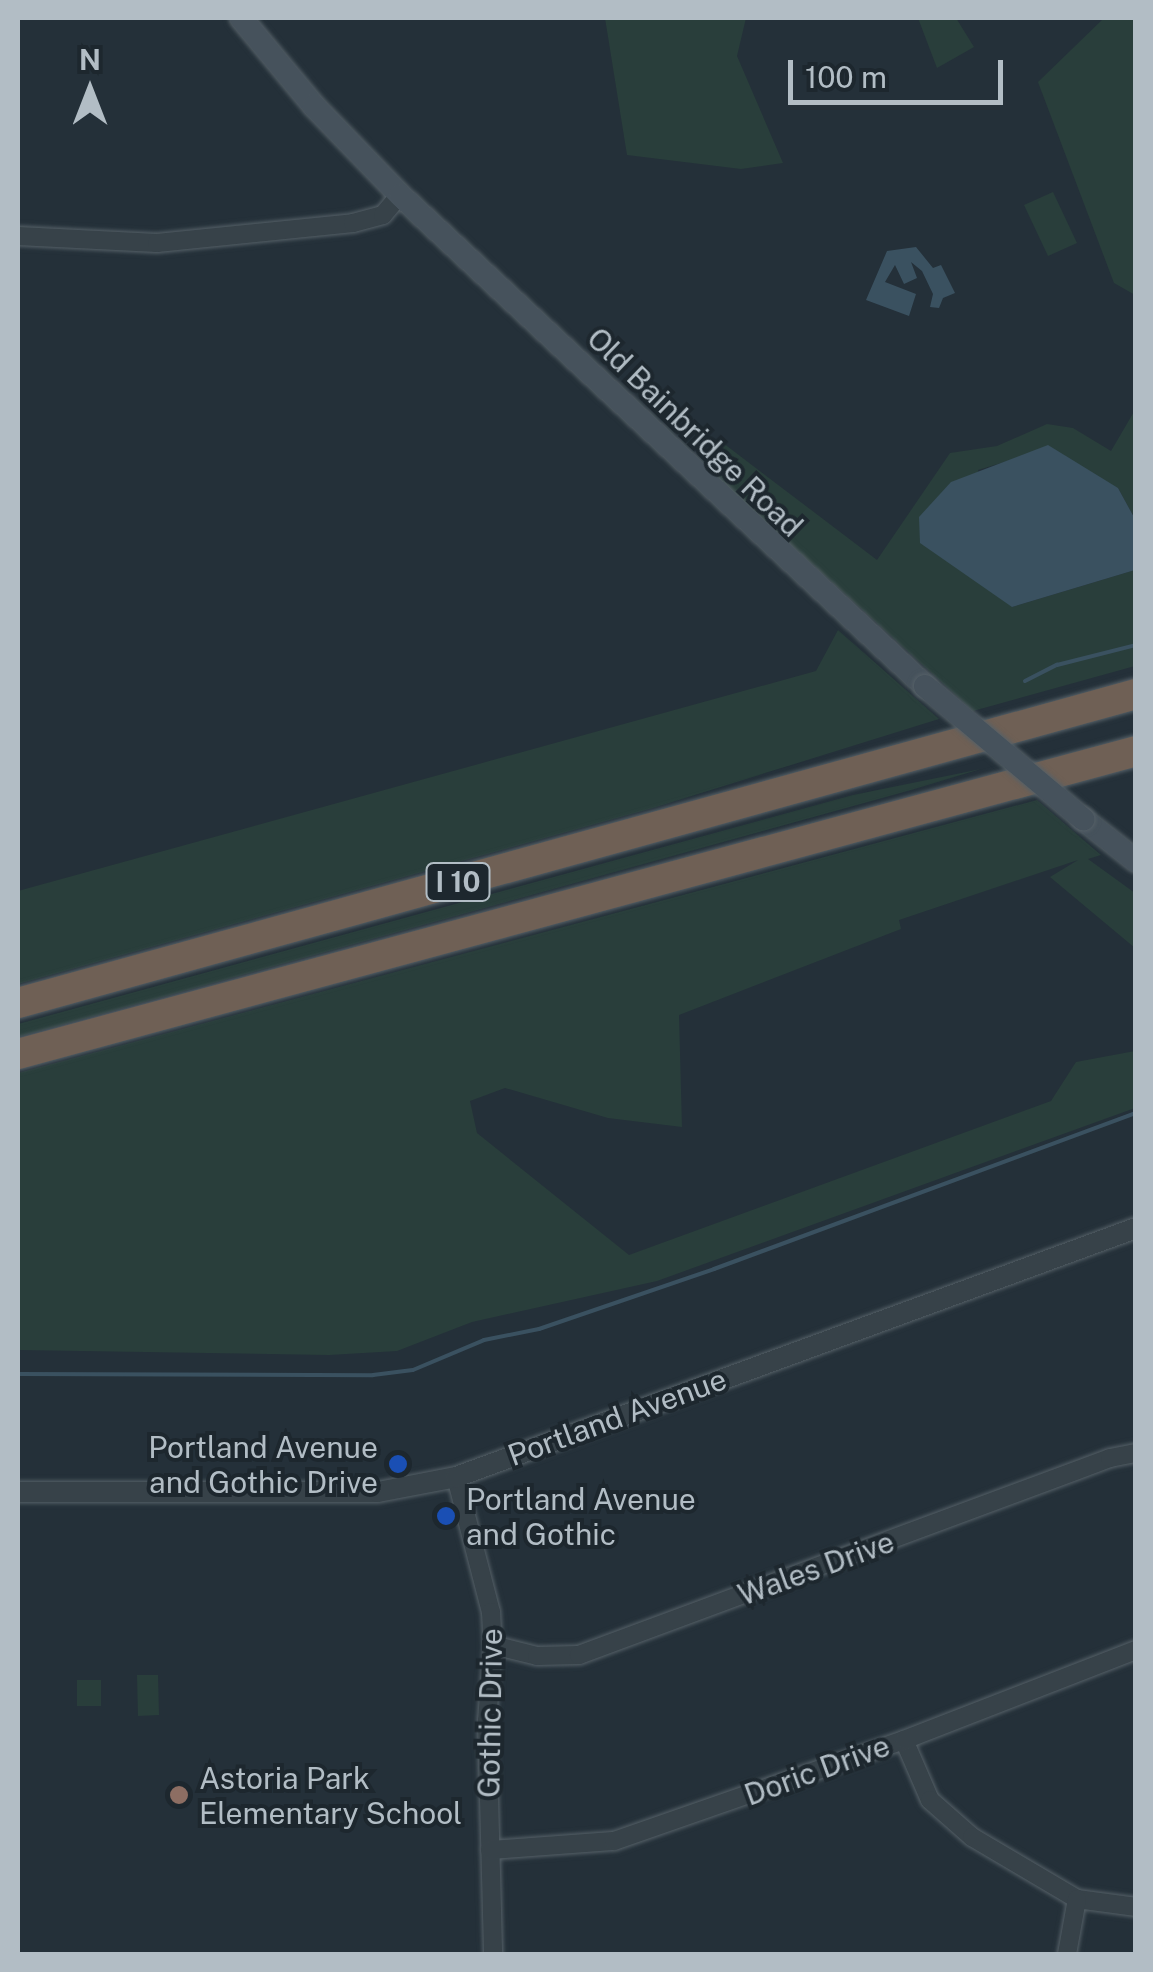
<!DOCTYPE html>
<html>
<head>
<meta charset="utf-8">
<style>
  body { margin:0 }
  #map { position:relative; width:1153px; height:1972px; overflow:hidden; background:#243039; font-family:"Public Sans",sans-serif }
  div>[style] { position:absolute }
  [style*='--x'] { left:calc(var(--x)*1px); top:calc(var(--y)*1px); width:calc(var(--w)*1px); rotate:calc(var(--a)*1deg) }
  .green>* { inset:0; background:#293e3b }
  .water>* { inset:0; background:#3a5160 }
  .stream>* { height:4px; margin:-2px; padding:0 2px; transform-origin:2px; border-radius:2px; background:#3a5160 }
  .roads { filter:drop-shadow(0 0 2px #556067) drop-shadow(0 0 2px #556067) }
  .minor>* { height:18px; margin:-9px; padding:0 9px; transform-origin:9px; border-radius:9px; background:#374249 }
  .tertiary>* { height:20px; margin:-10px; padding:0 10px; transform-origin:10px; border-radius:10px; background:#374249 }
  .secondary>* { height:22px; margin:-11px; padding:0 11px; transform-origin:11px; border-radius:11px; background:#46525c }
  .motorway>* { height:30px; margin:-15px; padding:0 15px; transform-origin:15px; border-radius:15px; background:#6f6055 }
  .bridges { filter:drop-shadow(0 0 2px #556067) drop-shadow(0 0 2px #556067) }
  .secondary-bridge>* { height:22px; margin:-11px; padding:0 11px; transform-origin:11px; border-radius:11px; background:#46525c }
  .dots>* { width:28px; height:28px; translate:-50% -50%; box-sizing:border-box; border:5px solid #1d272e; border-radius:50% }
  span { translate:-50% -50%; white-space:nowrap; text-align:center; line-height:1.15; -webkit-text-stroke:8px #1d272e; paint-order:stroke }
  .shield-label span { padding:2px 8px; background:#1d272e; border:2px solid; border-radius:8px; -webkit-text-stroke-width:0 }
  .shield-label { font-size:28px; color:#b2bdc5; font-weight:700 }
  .street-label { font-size:30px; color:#b2bdc5 }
  .poi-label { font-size:30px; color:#b2bdc5 }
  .right { translate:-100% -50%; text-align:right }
  .left { translate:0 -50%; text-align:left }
  .frame { position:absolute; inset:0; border:20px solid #b2bdc5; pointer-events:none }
  .north { position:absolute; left:40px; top:40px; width:100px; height:100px; -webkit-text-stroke:8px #1d272e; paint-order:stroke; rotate:0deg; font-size:28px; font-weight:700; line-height:40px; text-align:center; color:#b2bdc5 }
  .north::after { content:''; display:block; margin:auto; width:35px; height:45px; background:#b2bdc5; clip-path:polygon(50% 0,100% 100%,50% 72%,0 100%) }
  .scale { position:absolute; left:788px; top:60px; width:215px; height:45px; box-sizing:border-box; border:5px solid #b2bdc5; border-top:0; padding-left:12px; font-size:30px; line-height:35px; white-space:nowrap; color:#b2bdc5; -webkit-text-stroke:8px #1d272e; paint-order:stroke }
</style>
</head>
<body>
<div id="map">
  <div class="green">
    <div style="clip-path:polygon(605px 18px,746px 18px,737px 56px,783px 163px,741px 169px,627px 155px)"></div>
    <div style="clip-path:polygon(918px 18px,956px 18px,974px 47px,937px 68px)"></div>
    <div style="clip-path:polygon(1104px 18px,1135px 18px,1135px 295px,1114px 283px,1038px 82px)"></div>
    <div style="clip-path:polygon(1053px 192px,1077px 243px,1048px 256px,1024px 205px)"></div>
    <div style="clip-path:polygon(1135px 410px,1135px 519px,1118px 488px,1011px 460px,978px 470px,1012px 607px,1135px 570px,1135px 666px,973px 711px,718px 478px,723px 443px,877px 560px,950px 453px,997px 446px,1047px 424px,1073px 428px,1111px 451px)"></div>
    <div style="clip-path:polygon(838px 630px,939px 719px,653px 808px,18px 984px,18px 891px,816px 671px)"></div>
    <div style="clip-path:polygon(981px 769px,911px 790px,18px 1037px,18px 1024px,853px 795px)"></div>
    <div style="clip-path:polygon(1037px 800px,1101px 855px,1088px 859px,1135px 893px,1135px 948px,1050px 877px,1078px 860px,899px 920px,901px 929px,679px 1015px,682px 1127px,608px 1118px,505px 1088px,470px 1101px,477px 1133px,629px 1255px,1051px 1101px,1076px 1062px,1135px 1051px,1135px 1108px,657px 1281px,472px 1322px,397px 1351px,329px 1355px,18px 1350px,18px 1073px)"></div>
    <div style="clip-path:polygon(137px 1675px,158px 1675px,159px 1715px,138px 1716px)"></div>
    <div style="clip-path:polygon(77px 1680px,101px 1680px,101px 1706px,77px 1706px)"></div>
  </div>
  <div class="water">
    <div style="clip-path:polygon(916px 247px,933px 268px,941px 265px,955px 293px,943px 298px,939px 308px,930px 307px,933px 294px,922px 271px,911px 262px,917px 278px,904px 284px,895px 265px,885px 282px,916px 294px,909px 316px,866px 300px,887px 251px)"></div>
    <div style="clip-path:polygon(1048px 445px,1118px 488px,1135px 519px,1135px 570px,1012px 607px,920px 543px,919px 517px,951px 482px)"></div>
  </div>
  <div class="stream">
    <div style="--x:1025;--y:681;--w:36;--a:-27"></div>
    <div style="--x:1057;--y:665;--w:81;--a:-14.2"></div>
    <div style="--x:18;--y:1374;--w:355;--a:0.2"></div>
    <div style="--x:373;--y:1375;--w:40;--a:-7.1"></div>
    <div style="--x:413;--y:1370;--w:77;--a:-22.9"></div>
    <div style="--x:484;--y:1340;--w:56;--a:-11.3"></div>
    <div style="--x:539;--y:1329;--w:185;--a:-18.9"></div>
    <div style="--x:714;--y:1269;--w:450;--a:-20.3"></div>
  </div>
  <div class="roads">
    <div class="minor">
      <div style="--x:18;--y:236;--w:139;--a:2.9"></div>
      <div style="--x:157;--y:243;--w:197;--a:-5.8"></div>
      <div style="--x:353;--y:223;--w:31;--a:-15"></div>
      <div style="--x:383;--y:215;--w:26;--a:-50"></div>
      <div style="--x:456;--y:1477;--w:139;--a:75.5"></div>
      <div style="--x:491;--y:1612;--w:33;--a:87"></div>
      <div style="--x:493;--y:1645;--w:76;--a:94.5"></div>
      <div style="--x:487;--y:1721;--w:233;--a:88.5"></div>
      <div style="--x:493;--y:1645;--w:45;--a:14"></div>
      <div style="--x:537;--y:1656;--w:42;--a:-1.4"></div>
      <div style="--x:579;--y:1655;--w:566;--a:-20.35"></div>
      <div style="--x:1110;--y:1458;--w:26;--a:-11"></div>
      <div style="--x:904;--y:1740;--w:65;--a:66.6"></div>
      <div style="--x:930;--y:1800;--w:56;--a:41.4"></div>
      <div style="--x:972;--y:1837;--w:122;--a:30.6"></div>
      <div style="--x:1077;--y:1899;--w:60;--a:7.7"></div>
      <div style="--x:490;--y:1850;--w:124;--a:-4.2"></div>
      <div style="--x:614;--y:1841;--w:307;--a:-19.2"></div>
      <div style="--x:904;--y:1740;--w:249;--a:-21.2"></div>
      <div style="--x:1067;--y:1954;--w:56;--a:-79.7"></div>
    </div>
    <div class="tertiary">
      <div style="--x:18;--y:1492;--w:360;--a:0"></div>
      <div style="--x:378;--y:1492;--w:79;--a:-10.9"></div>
      <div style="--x:456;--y:1477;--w:724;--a:-20.11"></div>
    </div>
    <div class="secondary">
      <div style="--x:241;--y:18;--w:114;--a:50.3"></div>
      <div style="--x:314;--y:106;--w:124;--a:46"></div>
      <div style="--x:400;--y:195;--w:719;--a:43.08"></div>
      <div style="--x:1083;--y:819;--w:68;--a:38.4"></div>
    </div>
    <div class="motorway">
      <div style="--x:18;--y:1003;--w:1160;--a:-15.45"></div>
      <div style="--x:18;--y:1054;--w:1158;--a:-15.16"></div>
    </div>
  </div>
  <div class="bridges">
    <div class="secondary-bridge">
      <div style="--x:925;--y:686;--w:207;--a:40.1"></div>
    </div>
  </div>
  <div class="dots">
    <div style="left:398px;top:1464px;background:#1a4fb4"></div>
    <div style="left:446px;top:1516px;background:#1a4fb4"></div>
    <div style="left:179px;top:1795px;background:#8d6e63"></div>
  </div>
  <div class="shield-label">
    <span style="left:458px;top:882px">I 10</span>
  </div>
  <div class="street-label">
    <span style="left:695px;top:432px;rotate:44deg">Old Bainbridge Road</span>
    <span style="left:617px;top:1417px;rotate:-20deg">Portland Avenue</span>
    <span style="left:816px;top:1568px;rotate:-20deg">Wales Drive</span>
    <span style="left:490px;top:1713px;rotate:-89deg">Gothic Drive</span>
    <span style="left:817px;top:1770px;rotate:-20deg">Doric Drive</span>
  </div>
  <div class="poi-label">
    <span class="right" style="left:378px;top:1464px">Portland Avenue<br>and Gothic Drive</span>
    <span class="left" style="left:466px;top:1516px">Portland Avenue<br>and Gothic</span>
    <span class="left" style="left:199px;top:1795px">Astoria Park<br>Elementary School</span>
  </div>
  <div class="frame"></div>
  <div class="north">N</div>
  <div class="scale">100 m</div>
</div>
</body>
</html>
